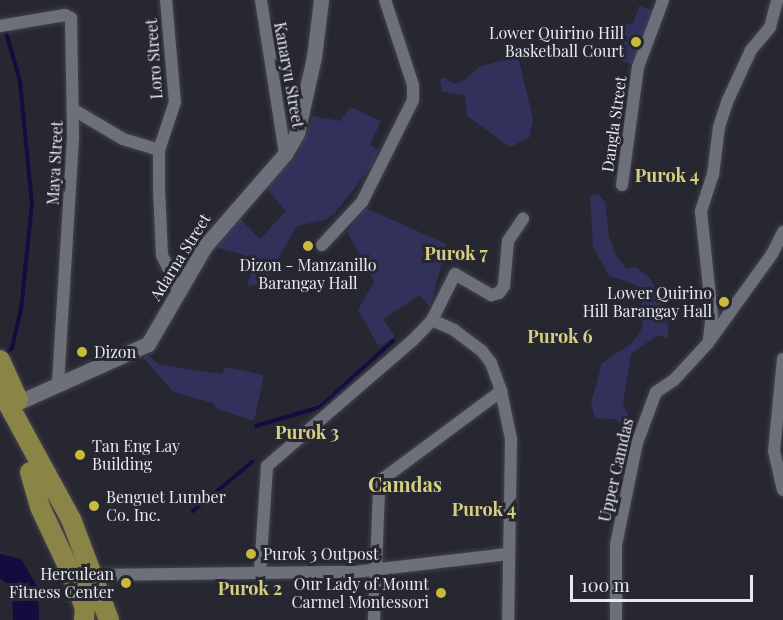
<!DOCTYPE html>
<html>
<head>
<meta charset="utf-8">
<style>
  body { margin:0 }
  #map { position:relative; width:783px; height:620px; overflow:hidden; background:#262731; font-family:"Playfair Display",serif }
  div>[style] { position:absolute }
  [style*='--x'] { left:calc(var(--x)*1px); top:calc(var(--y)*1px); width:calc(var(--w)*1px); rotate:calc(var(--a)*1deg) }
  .green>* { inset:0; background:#31315c }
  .water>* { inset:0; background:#140c3f }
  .stream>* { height:4px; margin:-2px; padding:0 2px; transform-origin:2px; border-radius:2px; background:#140c3f }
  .roads { filter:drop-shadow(0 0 2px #43434d) drop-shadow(0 0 2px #43434d) }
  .minor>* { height:12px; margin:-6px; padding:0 6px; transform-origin:6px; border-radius:6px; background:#6d6f7b }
  .tertiary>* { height:15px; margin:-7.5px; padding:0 7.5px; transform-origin:7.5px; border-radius:7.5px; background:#6d6f7b }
  .trunk>* { height:20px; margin:-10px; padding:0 10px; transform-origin:10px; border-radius:10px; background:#8a8446 }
  .dots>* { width:16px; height:16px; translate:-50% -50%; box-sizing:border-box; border:3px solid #262731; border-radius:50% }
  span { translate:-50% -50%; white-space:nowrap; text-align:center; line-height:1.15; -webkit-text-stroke:6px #262731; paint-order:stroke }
  .poi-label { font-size:16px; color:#e8e9f0 }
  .right { translate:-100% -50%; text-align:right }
  .left { translate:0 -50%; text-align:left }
  .street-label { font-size:16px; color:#e8e9f0 }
  .neighbourhood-label { font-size:18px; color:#d7cf80; font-weight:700 }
  .quarter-label { font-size:20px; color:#d7cf80; font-weight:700 }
  .scale { position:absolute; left:570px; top:575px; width:183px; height:27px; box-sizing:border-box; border:3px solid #e8e9f0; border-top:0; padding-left:8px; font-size:18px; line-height:21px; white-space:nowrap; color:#e8e9f0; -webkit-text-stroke:4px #262731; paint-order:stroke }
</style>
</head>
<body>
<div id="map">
  <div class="green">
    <div style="clip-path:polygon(639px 6px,660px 12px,643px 68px,615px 59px,626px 23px,633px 25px)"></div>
    <div style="clip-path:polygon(518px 56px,533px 119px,529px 138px,510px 147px,467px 116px,465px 95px,442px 92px,440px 80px,443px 77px,454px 84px,463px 81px,479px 67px)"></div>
    <div style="clip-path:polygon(350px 107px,381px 121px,370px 145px,378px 150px,373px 164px,335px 213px,325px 220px,297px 226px,265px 282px,247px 287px,255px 258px,215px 247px,238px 217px,260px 239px,286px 211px,266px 188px,296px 156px,313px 116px,340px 121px)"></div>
    <div style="clip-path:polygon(598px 194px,605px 202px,609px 237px,616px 255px,626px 269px,636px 267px,650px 278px,669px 312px,668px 339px,658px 335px,631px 354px,623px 403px,631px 423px,624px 425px,615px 419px,595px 418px,591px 403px,602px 363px,632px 343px,641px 330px,644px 312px,637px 285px,609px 276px,593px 247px,590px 196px)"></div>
    <div style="clip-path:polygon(365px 208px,447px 244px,430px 307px,420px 295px,383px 319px,395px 336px,379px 347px,358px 310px,374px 282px,347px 231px)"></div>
    <div style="clip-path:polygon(148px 355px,160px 365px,222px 374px,225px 367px,264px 375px,254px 421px,217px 409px,213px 403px,173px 392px,143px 357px)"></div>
  </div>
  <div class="water">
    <div style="clip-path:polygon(0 554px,21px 559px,38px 588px,39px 620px,13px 620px,12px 588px,0 578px)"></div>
  </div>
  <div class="stream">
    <div style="--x:4;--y:355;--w:11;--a:-41"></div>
    <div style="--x:12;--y:348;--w:39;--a:-77"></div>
    <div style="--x:21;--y:310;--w:107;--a:-84.1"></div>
    <div style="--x:32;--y:204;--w:124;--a:-95.6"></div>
    <div style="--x:20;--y:81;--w:54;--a:-106.1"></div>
    <div style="--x:256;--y:426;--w:67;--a:-16.5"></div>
    <div style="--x:320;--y:407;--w:98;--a:-42.1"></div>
    <div style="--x:193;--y:511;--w:77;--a:-39.7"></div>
  </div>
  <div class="roads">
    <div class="minor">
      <div style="--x:166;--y:0;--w:102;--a:85"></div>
      <div style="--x:175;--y:102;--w:51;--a:108.4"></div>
      <div style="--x:159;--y:150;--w:39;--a:90"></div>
      <div style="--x:159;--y:189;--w:66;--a:87.4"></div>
      <div style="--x:162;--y:255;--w:41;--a:65.3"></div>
      <div style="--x:261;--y:0;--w:156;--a:81.1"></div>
      <div style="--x:0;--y:26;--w:66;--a:-9.6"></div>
      <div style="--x:65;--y:15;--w:7;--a:27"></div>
      <div style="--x:71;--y:18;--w:120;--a:89"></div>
      <div style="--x:73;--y:138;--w:244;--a:93.5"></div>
      <div style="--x:74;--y:110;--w:57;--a:30.6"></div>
      <div style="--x:123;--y:139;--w:38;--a:17"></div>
      <div style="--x:622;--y:185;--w:119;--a:-82.3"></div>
      <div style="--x:638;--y:67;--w:72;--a:-69.5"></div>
      <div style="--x:322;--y:245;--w:59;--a:-47.1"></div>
      <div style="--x:362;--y:202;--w:114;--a:-63.4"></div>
      <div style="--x:413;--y:100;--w:15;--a:-90"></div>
      <div style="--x:413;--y:85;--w:89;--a:-108.2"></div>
      <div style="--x:432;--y:320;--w:24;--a:24"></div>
      <div style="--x:454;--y:330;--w:35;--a:37"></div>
      <div style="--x:482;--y:351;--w:15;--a:53"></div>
      <div style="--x:491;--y:363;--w:30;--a:70"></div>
      <div style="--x:501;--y:391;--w:49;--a:78.2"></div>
      <div style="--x:511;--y:439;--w:181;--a:90.9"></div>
      <div style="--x:709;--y:339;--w:23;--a:-83"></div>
      <div style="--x:712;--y:316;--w:106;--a:-96"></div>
      <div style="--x:701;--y:211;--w:38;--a:-72"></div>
      <div style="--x:713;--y:175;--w:48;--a:-82.9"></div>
      <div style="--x:719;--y:127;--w:28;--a:-72"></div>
      <div style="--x:728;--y:100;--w:55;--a:-65.3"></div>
      <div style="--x:751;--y:50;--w:30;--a:-50"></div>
      <div style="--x:770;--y:27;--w:28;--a:-75"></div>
      <div style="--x:783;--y:359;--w:92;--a:95.6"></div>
      <div style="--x:774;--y:451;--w:40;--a:77"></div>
      <div style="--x:260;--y:572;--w:106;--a:-86.2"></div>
      <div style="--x:267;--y:466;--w:191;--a:-40.8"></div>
      <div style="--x:412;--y:341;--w:29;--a:-46"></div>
      <div style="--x:432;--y:320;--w:51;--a:-63.4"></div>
      <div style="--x:455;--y:274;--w:42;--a:30.3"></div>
      <div style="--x:491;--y:295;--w:8;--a:-14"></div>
      <div style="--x:499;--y:293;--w:9;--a:-54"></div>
      <div style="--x:504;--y:286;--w:45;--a:-84.9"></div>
      <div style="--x:508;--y:241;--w:27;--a:-56"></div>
      <div style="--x:94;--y:575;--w:261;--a:-0.7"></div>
      <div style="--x:355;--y:572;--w:154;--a:-6.7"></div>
      <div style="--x:374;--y:620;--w:129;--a:-87.8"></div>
      <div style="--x:379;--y:491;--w:14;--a:-69"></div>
      <div style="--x:384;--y:478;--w:146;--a:-36.6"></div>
      <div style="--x:616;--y:620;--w:75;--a:-90"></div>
      <div style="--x:616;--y:545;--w:104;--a:-78.4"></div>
      <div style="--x:637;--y:443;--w:54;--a:-69.6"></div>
      <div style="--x:656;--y:392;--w:22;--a:-34"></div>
      <div style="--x:674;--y:380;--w:50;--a:-47.4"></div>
      <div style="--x:708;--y:343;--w:110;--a:-54.3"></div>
      <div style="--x:772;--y:254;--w:25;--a:-63"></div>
    </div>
    <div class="tertiary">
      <div style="--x:19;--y:402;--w:141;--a:-24.2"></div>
      <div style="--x:148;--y:344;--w:113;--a:-59.8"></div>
      <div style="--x:205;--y:246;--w:122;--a:-49"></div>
      <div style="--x:285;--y:154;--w:24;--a:-60"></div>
      <div style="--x:297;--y:133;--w:78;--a:-77.4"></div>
      <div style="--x:314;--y:57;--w:57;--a:-83"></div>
    </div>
    <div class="trunk">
      <div style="--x:0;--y:360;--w:44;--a:65.8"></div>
      <div style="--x:0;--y:389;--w:148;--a:61.4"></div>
      <div style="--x:71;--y:519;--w:108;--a:69.4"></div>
      <div style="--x:30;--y:472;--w:36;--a:74"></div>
      <div style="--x:40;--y:507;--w:77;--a:64.8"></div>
      <div style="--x:73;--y:577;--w:33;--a:69"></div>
      <div style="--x:85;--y:608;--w:12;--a:95"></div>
    </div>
  </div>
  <div class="dots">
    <div style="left:636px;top:42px;background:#c8bb3b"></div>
    <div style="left:308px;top:246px;background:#c8bb3b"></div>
    <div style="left:724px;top:302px;background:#c8bb3b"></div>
    <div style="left:82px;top:352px;background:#c8bb3b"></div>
    <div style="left:80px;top:455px;background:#c8bb3b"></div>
    <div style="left:94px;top:506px;background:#c8bb3b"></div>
    <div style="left:251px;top:554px;background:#c8bb3b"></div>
    <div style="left:126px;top:583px;background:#c8bb3b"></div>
    <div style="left:441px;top:593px;background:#c8bb3b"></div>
  </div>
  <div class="poi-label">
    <span class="right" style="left:624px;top:42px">Lower Quirino Hill<br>Basketball Court</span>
    <span style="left:308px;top:274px">Dizon - Manzanillo<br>Barangay Hall</span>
    <span class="right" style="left:712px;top:302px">Lower Quirino<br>Hill Barangay Hall</span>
    <span class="left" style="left:94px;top:352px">Dizon</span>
    <span class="left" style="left:92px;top:455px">Tan Eng Lay<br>Building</span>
    <span class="left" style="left:106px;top:506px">Benguet Lumber<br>Co. Inc.</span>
    <span class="left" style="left:263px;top:554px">Purok 3 Outpost</span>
    <span class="right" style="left:114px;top:583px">Herculean<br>Fitness Center</span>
    <span class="right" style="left:429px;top:593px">Our Lady of Mount<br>Carmel Montessori</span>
  </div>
  <div class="street-label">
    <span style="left:154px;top:59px;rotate:-94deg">Loro Street</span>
    <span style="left:289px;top:75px;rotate:80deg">Kanaryu Street</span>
    <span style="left:614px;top:124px;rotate:-82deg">Dangla Street</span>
    <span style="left:55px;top:163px;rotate:-87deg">Maya Street</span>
    <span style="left:180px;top:257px;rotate:-58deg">Adarna Street</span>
    <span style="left:616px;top:470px;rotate:-77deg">Upper Camdas</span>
  </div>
  <div class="neighbourhood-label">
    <span style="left:667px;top:175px">Purok 4</span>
    <span style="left:456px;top:253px">Purok 7</span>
    <span style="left:560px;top:336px">Purok 6</span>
    <span style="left:307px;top:432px">Purok 3</span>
    <span style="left:484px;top:509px">Purok 4</span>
    <span style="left:250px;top:588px">Purok 2</span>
  </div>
  <div class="quarter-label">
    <span style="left:405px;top:483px">Camdas</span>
  </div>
  <div class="scale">100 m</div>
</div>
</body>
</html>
